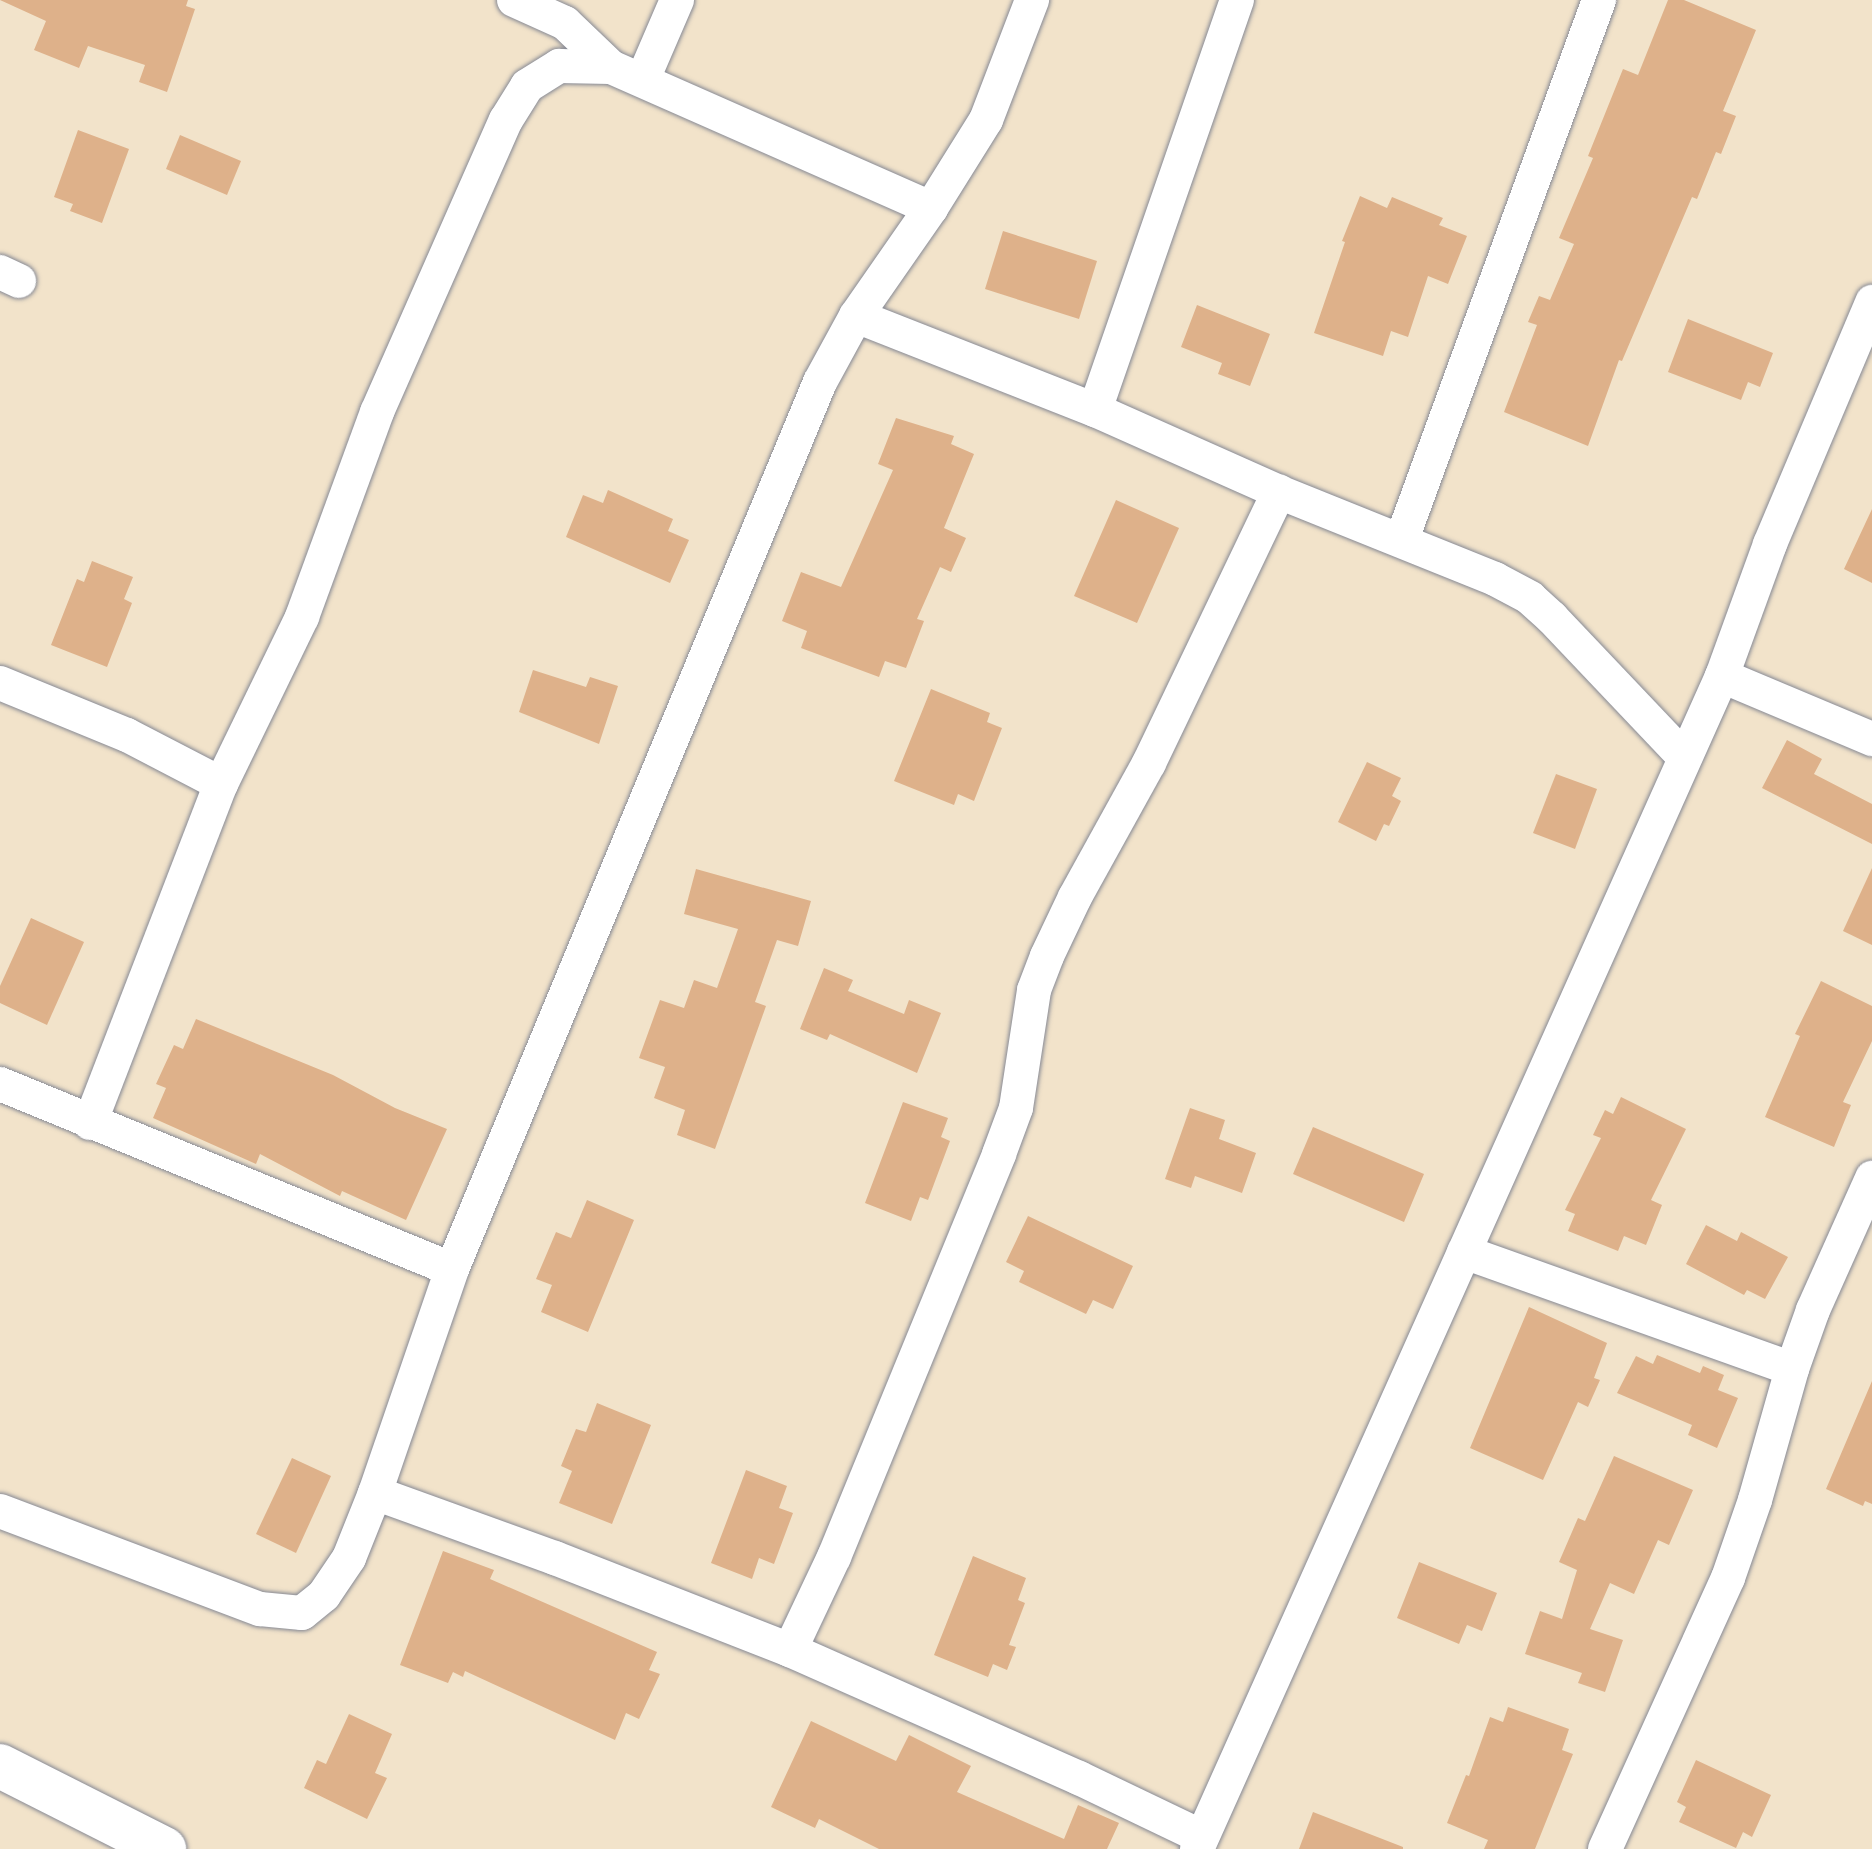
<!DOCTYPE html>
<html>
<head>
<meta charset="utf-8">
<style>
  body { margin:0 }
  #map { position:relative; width:1872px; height:1849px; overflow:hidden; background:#f2e3ca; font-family:"IM FELL Double Pica",serif }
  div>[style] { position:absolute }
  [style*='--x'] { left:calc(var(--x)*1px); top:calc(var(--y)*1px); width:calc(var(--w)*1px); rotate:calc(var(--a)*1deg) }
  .building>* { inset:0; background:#deb18a }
  .roads { filter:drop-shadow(0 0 2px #868994) drop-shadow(0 0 2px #868994) }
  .minor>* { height:34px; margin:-17px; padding:0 17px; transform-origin:17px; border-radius:17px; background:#fff }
  .tertiary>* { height:44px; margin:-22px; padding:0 22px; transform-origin:22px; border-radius:22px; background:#fff }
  span { translate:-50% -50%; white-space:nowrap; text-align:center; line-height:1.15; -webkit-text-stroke:6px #f6f6f2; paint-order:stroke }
</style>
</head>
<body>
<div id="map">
  <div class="building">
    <div style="clip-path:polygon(0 0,188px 0,186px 6px,195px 9px,167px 92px,139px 82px,145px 65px,88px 46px,79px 68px,34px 50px,46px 21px)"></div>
    <div style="clip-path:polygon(1668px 0,1684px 0,1756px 30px,1723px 111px,1736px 116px,1721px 154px,1716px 152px,1697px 199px,1692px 197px,1622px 361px,1619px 360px,1588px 446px,1504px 412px,1537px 325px,1528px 322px,1539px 296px,1550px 300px,1574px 244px,1559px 238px,1593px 158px,1588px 156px,1623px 69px,1638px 75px)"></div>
    <div style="clip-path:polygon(78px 130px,129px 149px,102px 223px,70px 211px,73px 204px,54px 197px)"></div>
    <div style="clip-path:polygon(180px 135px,241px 161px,227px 195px,166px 169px)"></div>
    <div style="clip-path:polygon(1360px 196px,1387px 208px,1392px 197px,1443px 218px,1439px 225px,1467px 236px,1448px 284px,1428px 276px,1408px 337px,1391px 331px,1383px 356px,1314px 333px,1345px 242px,1342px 241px)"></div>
    <div style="clip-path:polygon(1003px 231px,1097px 261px,1079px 319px,985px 289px)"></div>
    <div style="clip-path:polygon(1197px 305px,1270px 334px,1250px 386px,1218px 374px,1222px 363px,1181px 347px)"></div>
    <div style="clip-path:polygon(1688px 319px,1773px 353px,1760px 387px,1748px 382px,1741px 400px,1668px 372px)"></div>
    <div style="clip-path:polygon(896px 418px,954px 436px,951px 444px,974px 454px,944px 528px,966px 538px,951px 572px,940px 567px,917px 619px,924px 621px,906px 668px,885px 661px,879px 677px,801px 648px,807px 631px,782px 621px,801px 572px,841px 587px,893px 470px,878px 464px)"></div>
    <div style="clip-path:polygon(608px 490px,673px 519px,668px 531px,689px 540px,670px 583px,566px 537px,583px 495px,603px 503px)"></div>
    <div style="clip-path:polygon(1116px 500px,1179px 528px,1137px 623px,1074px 596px)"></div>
    <div style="clip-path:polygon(1872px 509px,1872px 583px,1844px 569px)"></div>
    <div style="clip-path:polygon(92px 561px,133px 577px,124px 599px,132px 603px,107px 667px,51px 645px,77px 579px,84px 582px)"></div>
    <div style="clip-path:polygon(533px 670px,586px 687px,590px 677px,618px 686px,599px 744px,519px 712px)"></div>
    <div style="clip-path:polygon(931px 689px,990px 713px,987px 722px,1002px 728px,974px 801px,958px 794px,954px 805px,894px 781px)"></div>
    <div style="clip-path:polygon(1787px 740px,1822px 759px,1814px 774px,1872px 804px,1872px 844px,1762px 788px)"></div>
    <div style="clip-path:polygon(1367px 762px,1401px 778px,1392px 796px,1401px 801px,1389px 826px,1384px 824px,1376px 841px,1338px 822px)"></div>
    <div style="clip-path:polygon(1556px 774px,1597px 789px,1575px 849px,1533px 833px)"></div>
    <div style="clip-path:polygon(1872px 868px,1872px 945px,1843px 931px)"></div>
    <div style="clip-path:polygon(696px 869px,811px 901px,798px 946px,777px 940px,755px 1002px,766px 1006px,715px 1149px,677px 1135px,685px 1110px,654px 1098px,665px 1067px,639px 1058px,660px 1000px,684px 1008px,694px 980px,717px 988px,738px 929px,684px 914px)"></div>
    <div style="clip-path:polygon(31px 918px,84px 942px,47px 1025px,0 1003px,0 986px)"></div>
    <div style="clip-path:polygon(824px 968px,853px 980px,848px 991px,904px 1014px,909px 1000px,941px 1013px,917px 1073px,830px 1034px,827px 1040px,800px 1029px)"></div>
    <div style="clip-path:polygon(1821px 981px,1872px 1006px,1872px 1041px,1843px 1102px,1851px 1105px,1834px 1147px,1765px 1117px,1800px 1036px,1795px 1034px)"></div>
    <div style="clip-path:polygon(196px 1019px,333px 1075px,395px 1108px,447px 1129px,406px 1220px,342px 1191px,340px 1196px,260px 1154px,256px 1164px,153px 1118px,166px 1088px,156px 1084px,174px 1045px,183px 1049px)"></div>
    <div style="clip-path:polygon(1621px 1097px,1686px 1129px,1651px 1200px,1662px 1205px,1646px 1245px,1624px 1236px,1618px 1251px,1568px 1231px,1575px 1214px,1565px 1210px,1601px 1138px,1593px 1135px,1605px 1110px,1613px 1114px)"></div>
    <div style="clip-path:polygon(903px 1102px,948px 1118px,941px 1137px,950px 1141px,928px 1200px,920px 1197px,911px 1221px,865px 1203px)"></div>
    <div style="clip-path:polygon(1190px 1108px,1225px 1120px,1219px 1139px,1256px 1153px,1242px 1193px,1195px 1176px,1191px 1188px,1165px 1179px)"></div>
    <div style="clip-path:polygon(1313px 1127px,1424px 1174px,1404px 1222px,1293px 1174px)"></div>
    <div style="clip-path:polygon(587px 1200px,634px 1220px,588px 1332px,541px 1312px,552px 1285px,536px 1279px,556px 1232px,571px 1238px)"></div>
    <div style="clip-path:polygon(1028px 1216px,1133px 1266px,1113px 1309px,1093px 1300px,1086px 1314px,1019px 1282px,1024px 1271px,1006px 1262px)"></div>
    <div style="clip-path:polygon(1706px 1225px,1737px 1241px,1741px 1232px,1788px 1257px,1765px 1299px,1747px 1290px,1744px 1295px,1686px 1264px)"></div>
    <div style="clip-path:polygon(1529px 1307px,1607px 1343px,1594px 1378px,1600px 1380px,1588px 1407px,1578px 1402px,1543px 1480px,1470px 1448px)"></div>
    <div style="clip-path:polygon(1657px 1355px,1700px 1373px,1703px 1366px,1724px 1375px,1718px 1390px,1738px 1398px,1717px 1448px,1688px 1435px,1692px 1425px,1617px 1393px,1636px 1356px,1653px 1364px)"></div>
    <div style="clip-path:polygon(1872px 1381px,1872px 1504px,1865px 1501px,1863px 1506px,1826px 1489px)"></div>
    <div style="clip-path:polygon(597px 1403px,651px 1425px,612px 1524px,559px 1503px,572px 1471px,561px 1466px,576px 1429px,586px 1432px)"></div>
    <div style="clip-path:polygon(1614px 1456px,1693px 1490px,1669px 1545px,1658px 1540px,1634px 1594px,1610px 1583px,1590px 1629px,1623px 1640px,1605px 1692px,1578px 1683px,1582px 1673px,1525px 1654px,1540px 1611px,1562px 1619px,1577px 1570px,1559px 1562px,1578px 1518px,1585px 1521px)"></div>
    <div style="clip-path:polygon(292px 1458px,331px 1476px,296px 1553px,256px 1534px)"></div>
    <div style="clip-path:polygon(746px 1470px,787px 1486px,779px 1508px,793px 1513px,774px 1564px,759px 1558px,752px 1579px,711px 1563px)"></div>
    <div style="clip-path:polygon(443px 1551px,494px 1570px,490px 1579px,657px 1652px,649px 1670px,660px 1674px,639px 1719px,626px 1713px,615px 1740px,465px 1671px,463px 1677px,453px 1672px,448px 1683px,400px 1665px)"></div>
    <div style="clip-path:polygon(973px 1556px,1026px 1578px,1018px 1600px,1025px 1603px,1009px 1645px,1016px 1647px,1007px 1670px,993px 1664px,988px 1677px,934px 1655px)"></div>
    <div style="clip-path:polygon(1419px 1562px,1497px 1593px,1482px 1631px,1467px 1625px,1459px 1644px,1397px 1618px)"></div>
    <div style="clip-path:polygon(1508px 1707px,1569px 1729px,1562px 1750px,1573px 1754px,1535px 1849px,1484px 1849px,1488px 1840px,1447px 1823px,1466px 1775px,1469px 1776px,1490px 1717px,1503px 1722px)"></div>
    <div style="clip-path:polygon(349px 1714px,392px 1734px,375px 1773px,387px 1778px,367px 1819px,304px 1788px,317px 1760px,326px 1764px)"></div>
    <div style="clip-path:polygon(811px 1721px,896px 1761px,909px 1735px,971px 1766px,957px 1792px,1064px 1839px,1078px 1805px,1119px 1823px,1107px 1849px,879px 1849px,819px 1819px,815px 1828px,771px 1807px)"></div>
    <div style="clip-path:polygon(1696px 1760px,1771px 1795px,1752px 1837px,1743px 1832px,1736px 1848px,1679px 1822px,1686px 1807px,1677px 1802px)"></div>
    <div style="clip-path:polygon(1313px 1812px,1403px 1847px,1403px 1849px,1299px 1849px)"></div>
  </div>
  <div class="roads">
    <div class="minor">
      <div style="--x:514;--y:0;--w:56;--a:24.3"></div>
      <div style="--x:565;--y:23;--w:64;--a:43.7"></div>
      <div style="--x:643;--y:79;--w:86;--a:-66.7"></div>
      <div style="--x:0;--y:272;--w:21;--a:25"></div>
      <div style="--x:856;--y:316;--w:257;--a:21.5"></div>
      <div style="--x:1095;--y:410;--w:201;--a:24"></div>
      <div style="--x:1279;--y:492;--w:233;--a:21.9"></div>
      <div style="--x:1495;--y:579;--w:40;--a:28"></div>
      <div style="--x:1530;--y:598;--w:30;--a:42"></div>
      <div style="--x:1552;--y:618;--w:190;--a:46.5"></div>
      <div style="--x:1095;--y:410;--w:434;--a:-70.9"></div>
      <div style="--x:1402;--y:539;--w:574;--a:-69.92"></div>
      <div style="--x:1722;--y:676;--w:163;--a:22.8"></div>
      <div style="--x:0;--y:683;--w:137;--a:22.3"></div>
      <div style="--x:127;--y:735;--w:106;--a:27.5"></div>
      <div style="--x:0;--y:1084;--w:488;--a:22.3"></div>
      <div style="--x:90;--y:1123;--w:363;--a:-68.9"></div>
      <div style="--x:221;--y:784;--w:186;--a:-64.1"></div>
      <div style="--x:302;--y:617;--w:218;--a:-69.9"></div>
      <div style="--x:377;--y:412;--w:319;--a:-66.2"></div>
      <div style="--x:506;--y:120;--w:40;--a:-58"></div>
      <div style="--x:527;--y:86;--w:38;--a:-32"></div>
      <div style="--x:559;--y:66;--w:52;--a:1.1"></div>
      <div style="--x:611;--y:67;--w:350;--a:23.8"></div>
      <div style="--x:1464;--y:1252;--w:348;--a:19.6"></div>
      <div style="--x:375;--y:1493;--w:191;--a:19.9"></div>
      <div style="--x:555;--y:1558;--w:252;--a:21.4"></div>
      <div style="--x:790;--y:1650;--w:316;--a:23.9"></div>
      <div style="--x:1079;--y:1778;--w:136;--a:25.6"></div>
      <div style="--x:0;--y:1511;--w:278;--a:20.7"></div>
      <div style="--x:260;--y:1609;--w:42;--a:5.4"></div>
      <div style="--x:302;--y:1613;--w:28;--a:-39"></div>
      <div style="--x:324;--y:1595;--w:45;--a:-56"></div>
      <div style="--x:349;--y:1558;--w:70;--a:-68.2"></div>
      <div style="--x:375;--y:1493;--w:237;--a:-71"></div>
      <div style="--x:452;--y:1269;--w:960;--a:-67.47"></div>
      <div style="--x:820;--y:382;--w:75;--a:-61.4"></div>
      <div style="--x:856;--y:316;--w:131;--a:-55.2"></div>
      <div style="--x:931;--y:208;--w:104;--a:-58"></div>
      <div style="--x:986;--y:120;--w:129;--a:-69"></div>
      <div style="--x:790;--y:1650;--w:103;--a:-64.7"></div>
      <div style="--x:834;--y:1557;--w:435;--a:-67.7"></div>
      <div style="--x:999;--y:1154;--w:49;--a:-69.7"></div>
      <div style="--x:1016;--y:1108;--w:119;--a:-81.3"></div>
      <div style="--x:1034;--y:990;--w:36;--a:-69"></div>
      <div style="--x:1047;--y:956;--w:65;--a:-64.6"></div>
      <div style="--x:1075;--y:897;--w:153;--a:-61.1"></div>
      <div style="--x:1149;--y:763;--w:301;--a:-64.4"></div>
      <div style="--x:1197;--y:1849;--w:1285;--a:-65.89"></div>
      <div style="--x:1722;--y:676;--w:140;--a:-70"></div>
      <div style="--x:1770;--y:544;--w:263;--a:-67.1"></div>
      <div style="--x:1605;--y:1849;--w:298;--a:-65.6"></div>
      <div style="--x:1728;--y:1578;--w:83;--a:-70.9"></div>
      <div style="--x:1755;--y:1500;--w:136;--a:-74.2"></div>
      <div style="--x:1792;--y:1369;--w:63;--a:-70.4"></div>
      <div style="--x:1813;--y:1310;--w:145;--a:-65.9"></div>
    </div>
    <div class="tertiary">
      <div style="--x:0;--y:1766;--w:184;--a:26.8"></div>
    </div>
  </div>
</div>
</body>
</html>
